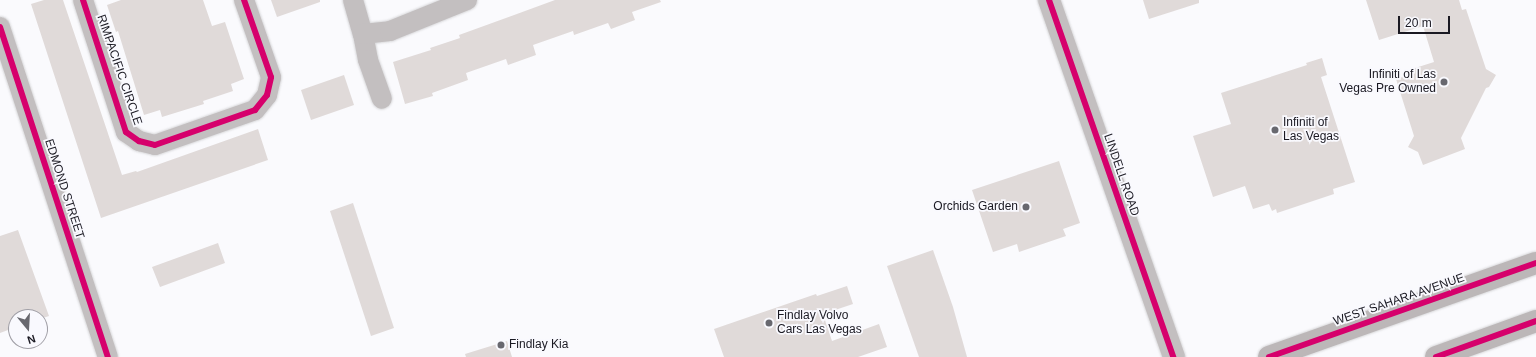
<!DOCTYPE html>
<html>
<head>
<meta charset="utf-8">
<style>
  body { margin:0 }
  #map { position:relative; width:1536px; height:357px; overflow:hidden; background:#fafafd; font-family:Helvetica,sans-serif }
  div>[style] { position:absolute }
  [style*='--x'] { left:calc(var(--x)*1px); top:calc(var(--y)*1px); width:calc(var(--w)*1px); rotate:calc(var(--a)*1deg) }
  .building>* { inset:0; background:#e0dad9 }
  .roads { filter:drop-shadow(0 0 1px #d7d7d9) drop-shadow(0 0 1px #d7d7d9) }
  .minor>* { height:20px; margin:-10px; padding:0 10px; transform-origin:10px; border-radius:10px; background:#c3bfc0 }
  .tertiary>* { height:22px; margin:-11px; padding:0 11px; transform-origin:11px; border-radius:11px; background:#c3bfc0 }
  .primary>* { height:22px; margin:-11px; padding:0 11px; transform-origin:11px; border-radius:11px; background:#bcb7b8 }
  .cycleway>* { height:6px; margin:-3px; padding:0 3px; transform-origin:3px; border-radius:3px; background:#d6006c }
  .dots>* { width:11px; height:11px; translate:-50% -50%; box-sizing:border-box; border:2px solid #f9f9fe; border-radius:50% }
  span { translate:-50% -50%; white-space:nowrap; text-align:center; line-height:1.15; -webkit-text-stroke:3.5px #f9f9fe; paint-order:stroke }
  .street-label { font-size:12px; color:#1a1922 }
  .poi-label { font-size:12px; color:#1a1922 }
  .right { translate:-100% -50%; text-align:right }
  .left { translate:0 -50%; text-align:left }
  .north { position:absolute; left:8px; top:309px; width:40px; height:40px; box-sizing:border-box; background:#f9f9fe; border:1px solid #a09fa6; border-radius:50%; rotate:162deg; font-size:11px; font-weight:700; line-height:16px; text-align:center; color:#1a1922 }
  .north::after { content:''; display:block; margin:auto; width:14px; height:18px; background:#68686f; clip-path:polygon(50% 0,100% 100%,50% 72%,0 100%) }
  .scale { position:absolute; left:1398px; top:16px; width:52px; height:18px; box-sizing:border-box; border:2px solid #1a1922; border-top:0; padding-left:5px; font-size:12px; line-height:14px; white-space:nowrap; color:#1a1922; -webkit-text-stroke:3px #f9f9fe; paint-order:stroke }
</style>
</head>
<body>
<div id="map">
  <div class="building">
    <div style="clip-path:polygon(44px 0,63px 0,122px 175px,136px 171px,137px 172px,258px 129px,268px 160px,101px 218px,31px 4px)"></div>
    <div style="clip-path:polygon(121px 0,203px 0,212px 26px,225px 22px,244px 79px,231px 84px,233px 91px,203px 101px,204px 104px,162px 117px,160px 110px,144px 115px,118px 31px,116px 32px,107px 5px)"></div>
    <div style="clip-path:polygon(271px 0,320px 0,320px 2px,277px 17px)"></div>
    <div style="clip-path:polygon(555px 0,660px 0,661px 2px,632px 12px,635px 20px,611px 29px,608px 23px,574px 35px,573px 31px,533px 45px,536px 55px,508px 65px,506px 59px,466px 73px,468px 80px,432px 93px,433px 96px,405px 104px,393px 62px,431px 50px,430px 48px,460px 38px,459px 35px)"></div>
    <div style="clip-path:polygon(1143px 0,1199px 0,1199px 3px,1149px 19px)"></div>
    <div style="clip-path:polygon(1366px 0,1459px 0,1462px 10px,1466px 9px,1486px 69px,1496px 75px,1489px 87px,1486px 88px,1461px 138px,1465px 149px,1423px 165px,1418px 152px,1408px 147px,1414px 136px,1396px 79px,1413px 74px,1412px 69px,1434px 62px,1423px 26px,1379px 40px)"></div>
    <div style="clip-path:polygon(1322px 58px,1327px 75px,1321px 77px,1355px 182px,1333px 189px,1334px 194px,1277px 213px,1276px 209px,1272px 211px,1269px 204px,1253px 209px,1245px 186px,1213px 197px,1193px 136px,1231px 124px,1221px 93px,1307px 65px,1306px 63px)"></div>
    <div style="clip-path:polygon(344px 75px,354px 105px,311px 120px,301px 90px)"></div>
    <div style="clip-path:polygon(1059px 161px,1080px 223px,1063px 229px,1066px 236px,1019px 252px,1017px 244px,993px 252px,972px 190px)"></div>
    <div style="clip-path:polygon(353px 203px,394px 328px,371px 336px,330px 211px)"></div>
    <div style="clip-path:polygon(18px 230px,49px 316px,40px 319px,40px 317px,16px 317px,16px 327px,0 333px,0 236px)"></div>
    <div style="clip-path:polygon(218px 243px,225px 263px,160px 287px,152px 267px)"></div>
    <div style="clip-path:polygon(933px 250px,953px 307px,967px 357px,919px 357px,887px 266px)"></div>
    <div style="clip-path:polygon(847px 286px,853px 304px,823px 314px,832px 341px,879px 324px,887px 347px,858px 357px,724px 357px,714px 329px,816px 294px,817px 296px)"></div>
    <div style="clip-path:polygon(507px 341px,512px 357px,466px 357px,465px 354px)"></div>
  </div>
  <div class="roads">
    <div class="minor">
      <div style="--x:83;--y:0;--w:139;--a:72"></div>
      <div style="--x:126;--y:132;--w:16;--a:35"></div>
      <div style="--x:139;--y:141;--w:16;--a:14"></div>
      <div style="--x:155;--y:145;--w:106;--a:-19.3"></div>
      <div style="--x:255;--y:110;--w:19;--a:-51"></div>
      <div style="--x:267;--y:95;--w:18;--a:-77"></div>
      <div style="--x:271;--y:77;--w:82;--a:-109.3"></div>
      <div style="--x:353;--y:0;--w:35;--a:74"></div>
      <div style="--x:363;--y:34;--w:26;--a:79"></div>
      <div style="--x:368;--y:60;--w:41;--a:70.3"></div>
      <div style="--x:0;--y:27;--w:347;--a:71.9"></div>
      <div style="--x:363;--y:34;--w:27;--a:-6"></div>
      <div style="--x:390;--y:31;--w:83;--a:-21.9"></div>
    </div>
    <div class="tertiary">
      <div style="--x:1049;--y:0;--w:378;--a:70.7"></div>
    </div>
    <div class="primary">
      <div style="--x:1269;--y:357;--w:283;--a:-19.4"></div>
      <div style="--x:1436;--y:357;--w:106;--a:-19.8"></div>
    </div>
  </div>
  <div class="cycleway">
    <div style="--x:83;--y:0;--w:139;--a:72"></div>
    <div style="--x:126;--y:132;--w:16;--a:35"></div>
    <div style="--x:139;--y:141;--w:16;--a:14"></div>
    <div style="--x:155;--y:145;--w:106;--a:-19.3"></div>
    <div style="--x:255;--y:110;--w:19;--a:-51"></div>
    <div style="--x:267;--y:95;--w:18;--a:-77"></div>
    <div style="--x:271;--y:77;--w:82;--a:-109.3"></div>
    <div style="--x:1049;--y:0;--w:378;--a:70.8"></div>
    <div style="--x:0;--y:27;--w:347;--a:71.9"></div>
    <div style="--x:1269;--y:357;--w:283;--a:-19.4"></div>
    <div style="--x:1436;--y:357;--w:106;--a:-19.8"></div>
  </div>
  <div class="dots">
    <div style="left:1444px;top:82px;background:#68686f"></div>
    <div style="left:1275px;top:130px;background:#68686f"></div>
    <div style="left:1026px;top:207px;background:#68686f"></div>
    <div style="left:769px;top:323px;background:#68686f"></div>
    <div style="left:501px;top:345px;background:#68686f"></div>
  </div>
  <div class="street-label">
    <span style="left:119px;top:70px;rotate:71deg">RIMPACIFIC CIRCLE</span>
    <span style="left:1121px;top:175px;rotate:71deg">LINDELL ROAD</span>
    <span style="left:64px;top:189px;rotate:72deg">EDMOND STREET</span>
    <span style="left:1399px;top:300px;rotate:-19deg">WEST SAHARA AVENUE</span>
  </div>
  <div class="poi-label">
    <span class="right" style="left:1436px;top:82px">Infiniti of Las<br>Vegas Pre Owned</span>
    <span class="left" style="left:1283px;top:130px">Infiniti of<br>Las Vegas</span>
    <span class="right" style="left:1018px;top:207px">Orchids Garden</span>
    <span class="left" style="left:777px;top:323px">Findlay Volvo<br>Cars Las Vegas</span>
    <span class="left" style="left:509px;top:345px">Findlay Kia</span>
  </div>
  <div class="north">N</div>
  <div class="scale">20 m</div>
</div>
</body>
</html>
